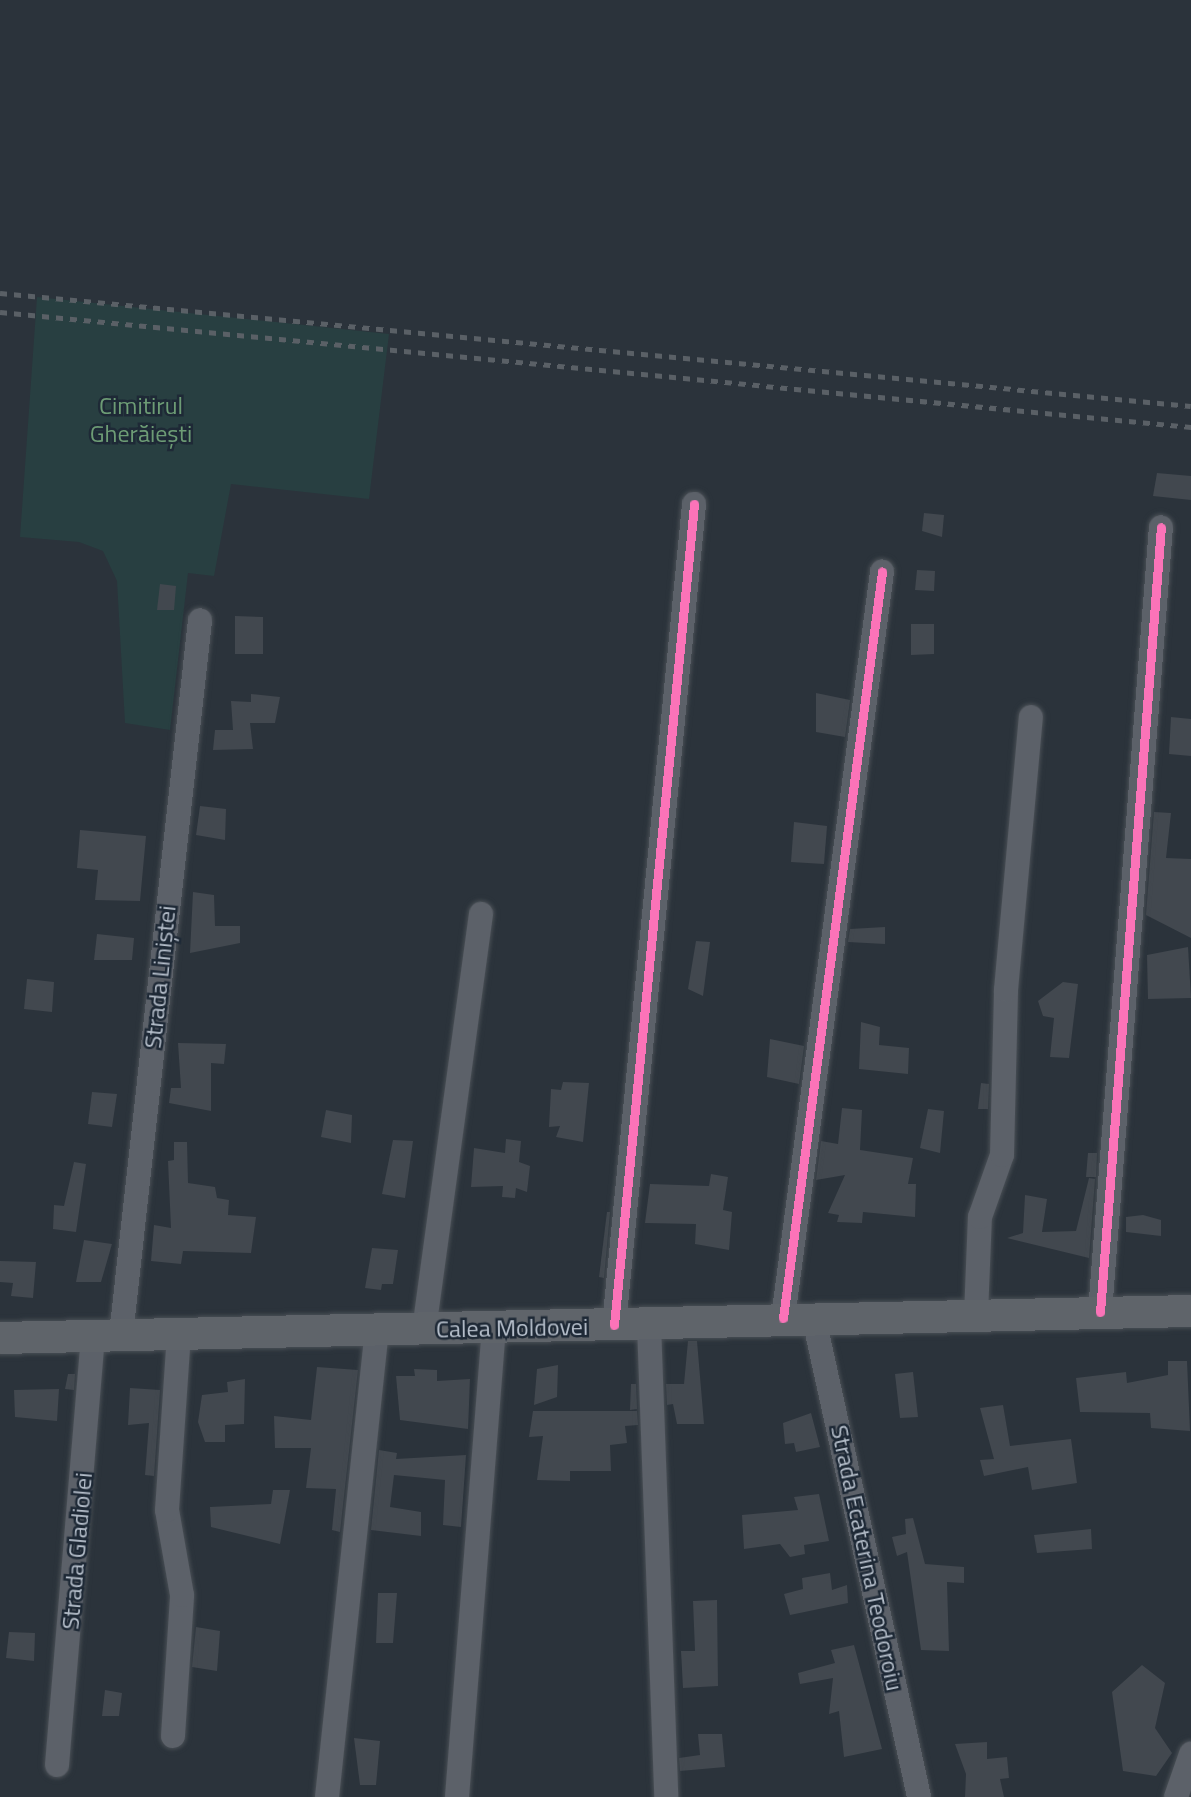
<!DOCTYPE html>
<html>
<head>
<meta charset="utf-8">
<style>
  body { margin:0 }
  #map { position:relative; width:1191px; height:1797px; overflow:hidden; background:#2b333b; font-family:"Titillium Web",sans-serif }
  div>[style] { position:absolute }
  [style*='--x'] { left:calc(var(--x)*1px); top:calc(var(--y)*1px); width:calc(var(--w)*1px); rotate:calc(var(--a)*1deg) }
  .green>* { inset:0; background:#283f41 }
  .building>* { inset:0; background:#42484f }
  .roads { filter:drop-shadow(0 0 2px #494f55) drop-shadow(0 0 2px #494f55) }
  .minor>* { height:24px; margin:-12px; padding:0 12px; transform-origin:12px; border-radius:12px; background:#5c6169 }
  .major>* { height:32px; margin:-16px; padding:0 16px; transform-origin:16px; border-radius:16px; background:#5f646a }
  .rail>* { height:5px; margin-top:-2.5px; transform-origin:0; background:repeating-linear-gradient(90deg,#5a6066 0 7px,transparent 0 14px) }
  .cycleway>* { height:9px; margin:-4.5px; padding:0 4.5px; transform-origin:4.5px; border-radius:4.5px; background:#fb73b8 }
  span { translate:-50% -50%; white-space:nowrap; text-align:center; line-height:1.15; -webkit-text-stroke:5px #1e2936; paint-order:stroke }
  .park-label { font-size:24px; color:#6d9c75 }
  .street-label { font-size:24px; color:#b6bfcb }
</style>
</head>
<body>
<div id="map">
  <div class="green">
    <div style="clip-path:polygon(37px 297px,389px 334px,369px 499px,231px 484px,214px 576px,188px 573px,170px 730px,125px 723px,117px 581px,103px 551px,79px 542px,20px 537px)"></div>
  </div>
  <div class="building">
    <div style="clip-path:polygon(1157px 473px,1191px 476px,1191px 500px,1153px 496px)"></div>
    <div style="clip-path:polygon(924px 513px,944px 515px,942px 537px,922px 531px)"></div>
    <div style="clip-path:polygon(917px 570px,935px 571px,934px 591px,915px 590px)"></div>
    <div style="clip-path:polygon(160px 584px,176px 586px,174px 610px,157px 610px)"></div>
    <div style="clip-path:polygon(235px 616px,263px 617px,263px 654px,235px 654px)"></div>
    <div style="clip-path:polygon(911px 624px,934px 624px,934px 654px,911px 655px)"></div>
    <div style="clip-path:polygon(816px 693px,850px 700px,845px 737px,816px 732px)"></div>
    <div style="clip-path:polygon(251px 694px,280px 697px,275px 723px,250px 723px,253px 749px,213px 750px,215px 730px,233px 730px,231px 701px,251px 702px)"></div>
    <div style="clip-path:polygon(1171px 717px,1191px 719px,1191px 756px,1169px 754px)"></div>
    <div style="clip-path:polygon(200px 806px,226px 809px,225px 840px,196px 835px)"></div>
    <div style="clip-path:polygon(1154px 812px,1171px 813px,1166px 858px,1191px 859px,1191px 938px,1146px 915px)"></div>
    <div style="clip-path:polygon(794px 822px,827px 826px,824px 864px,791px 862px)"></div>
    <div style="clip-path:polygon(80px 830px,146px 836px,140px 901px,95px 900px,98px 870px,77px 868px)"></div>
    <div style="clip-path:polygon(193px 892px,214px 895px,215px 926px,240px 926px,240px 943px,190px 953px)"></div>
    <div style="clip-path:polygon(885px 927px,885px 944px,848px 942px,850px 929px)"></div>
    <div style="clip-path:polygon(97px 934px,134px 938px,132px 960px,94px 960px)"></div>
    <div style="clip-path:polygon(696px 941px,710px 942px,703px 996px,688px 989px)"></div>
    <div style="clip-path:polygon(1188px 947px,1191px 998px,1148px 999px,1147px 955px)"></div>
    <div style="clip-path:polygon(27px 979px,54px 982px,52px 1012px,24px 1009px)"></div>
    <div style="clip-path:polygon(1063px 982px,1078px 984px,1069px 1058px,1050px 1057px,1054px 1018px,1043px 1016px,1038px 1001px)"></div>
    <div style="clip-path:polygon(861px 1022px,880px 1027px,879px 1045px,909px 1048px,908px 1074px,859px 1069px)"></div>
    <div style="clip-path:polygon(770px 1039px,804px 1046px,799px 1084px,767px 1077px)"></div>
    <div style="clip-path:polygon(178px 1043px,226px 1044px,224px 1064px,211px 1063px,211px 1111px,169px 1103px,171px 1088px,181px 1088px)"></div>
    <div style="clip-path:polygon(563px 1082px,589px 1083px,583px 1142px,556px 1137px,560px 1126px,549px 1127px,551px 1089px,561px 1090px)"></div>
    <div style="clip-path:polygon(981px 1083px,989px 1084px,988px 1109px,978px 1109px)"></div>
    <div style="clip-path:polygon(92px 1092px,117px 1094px,112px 1127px,88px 1124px)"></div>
    <div style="clip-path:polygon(842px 1108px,862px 1110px,860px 1150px,913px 1158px,908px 1184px,916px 1184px,915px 1217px,863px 1212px,862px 1223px,837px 1222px,839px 1215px,828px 1213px,845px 1175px,816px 1180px,821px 1141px,838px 1144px)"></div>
    <div style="clip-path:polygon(928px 1109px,944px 1111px,940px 1153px,920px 1148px)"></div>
    <div style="clip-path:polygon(326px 1110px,352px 1115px,351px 1143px,321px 1137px)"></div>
    <div style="clip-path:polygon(506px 1139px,521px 1141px,519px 1162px,530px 1166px,527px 1192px,516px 1188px,515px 1198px,502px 1197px,503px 1186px,471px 1187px,474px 1148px,505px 1153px)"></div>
    <div style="clip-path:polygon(393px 1140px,413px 1141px,405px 1198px,382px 1194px)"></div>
    <div style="clip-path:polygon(174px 1142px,187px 1142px,188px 1183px,215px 1187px,217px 1198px,229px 1200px,228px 1215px,256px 1217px,251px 1253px,183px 1251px,181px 1264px,151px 1261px,154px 1225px,171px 1228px,168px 1161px,174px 1160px)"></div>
    <div style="clip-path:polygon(1088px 1153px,1097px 1153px,1096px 1177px,1086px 1177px)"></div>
    <div style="clip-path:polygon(74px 1162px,86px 1164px,76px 1232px,53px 1229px,54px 1205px,64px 1206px)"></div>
    <div style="clip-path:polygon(711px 1174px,728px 1177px,723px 1210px,732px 1212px,729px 1250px,695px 1244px,696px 1224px,645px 1223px,650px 1184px,709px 1186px)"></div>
    <div style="clip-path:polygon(1089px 1178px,1095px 1179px,1089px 1258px,1007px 1238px,1023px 1233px,1025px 1195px,1047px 1199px,1042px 1232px,1076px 1231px)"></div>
    <div style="clip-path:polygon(607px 1212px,610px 1212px,604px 1278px,599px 1277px)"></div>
    <div style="clip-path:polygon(1143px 1215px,1161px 1220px,1161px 1236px,1126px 1232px,1126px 1217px)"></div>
    <div style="clip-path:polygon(84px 1240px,112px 1244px,101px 1282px,76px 1282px)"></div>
    <div style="clip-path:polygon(372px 1248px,398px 1250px,393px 1284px,382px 1284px,381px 1290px,365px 1288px)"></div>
    <div style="clip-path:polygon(0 1261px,36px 1262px,33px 1298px,11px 1296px,13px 1283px,0 1282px)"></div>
    <div style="clip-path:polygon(688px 1341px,697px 1341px,704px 1424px,677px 1424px,673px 1404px,667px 1405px,666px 1384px,684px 1384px)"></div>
    <div style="clip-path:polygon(1168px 1361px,1187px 1361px,1190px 1431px,1151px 1428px,1150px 1413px,1080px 1412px,1076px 1378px,1126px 1372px,1127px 1383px,1168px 1375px)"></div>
    <div style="clip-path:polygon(558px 1365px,557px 1397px,534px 1405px,537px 1369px)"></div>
    <div style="clip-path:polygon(317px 1367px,358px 1370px,340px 1532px,332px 1530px,336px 1489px,306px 1488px,311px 1448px,275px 1448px,274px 1416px,311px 1420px)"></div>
    <div style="clip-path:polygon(414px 1369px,437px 1370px,437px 1381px,470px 1379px,468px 1429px,400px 1420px,396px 1376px,415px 1376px)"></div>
    <div style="clip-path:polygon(913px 1372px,918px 1417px,900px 1418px,895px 1374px)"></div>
    <div style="clip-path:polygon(68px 1374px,75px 1374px,74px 1390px,65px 1389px)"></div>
    <div style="clip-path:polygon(245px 1379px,244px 1424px,225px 1425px,225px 1442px,205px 1442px,198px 1422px,202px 1395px,228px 1392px,227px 1382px)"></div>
    <div style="clip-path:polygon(631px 1384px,636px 1384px,637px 1409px,630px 1410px)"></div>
    <div style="clip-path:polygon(130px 1388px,160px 1390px,154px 1476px,145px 1475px,149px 1423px,128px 1425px)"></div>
    <div style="clip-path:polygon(59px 1389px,57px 1421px,15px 1417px,14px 1390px)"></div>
    <div style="clip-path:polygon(1003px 1405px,1010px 1446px,1071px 1439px,1077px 1483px,1032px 1490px,1028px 1467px,984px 1476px,980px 1460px,994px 1459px,980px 1408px)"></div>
    <div style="clip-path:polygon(533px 1411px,637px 1411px,638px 1425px,625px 1426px,627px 1443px,610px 1445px,611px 1471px,570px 1471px,570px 1481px,537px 1480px,543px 1436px,529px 1437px)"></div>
    <div style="clip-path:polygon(811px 1413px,820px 1447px,796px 1452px,794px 1443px,785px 1444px,783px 1423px)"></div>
    <div style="clip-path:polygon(379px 1450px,397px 1453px,396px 1459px,466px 1455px,461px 1527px,443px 1525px,445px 1480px,394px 1475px,390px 1507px,421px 1512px,421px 1536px,371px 1530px)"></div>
    <div style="clip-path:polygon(273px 1490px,290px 1490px,280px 1544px,211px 1527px,210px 1507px,271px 1504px)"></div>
    <div style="clip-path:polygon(819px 1494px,829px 1541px,804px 1545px,805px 1554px,790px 1557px,780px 1544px,744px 1549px,742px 1515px,798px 1510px,794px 1497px)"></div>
    <div style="clip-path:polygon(913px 1518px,925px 1564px,964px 1567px,964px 1583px,947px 1582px,949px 1651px,921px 1650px,907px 1552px,897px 1556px,892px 1537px,906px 1534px,905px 1519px)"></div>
    <div style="clip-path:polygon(1091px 1529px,1092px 1549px,1037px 1553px,1034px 1535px)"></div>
    <div style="clip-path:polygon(830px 1573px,832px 1590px,847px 1585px,848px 1603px,790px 1615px,784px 1594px,803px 1589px,802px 1578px)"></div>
    <div style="clip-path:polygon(378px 1593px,397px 1593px,393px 1643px,376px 1643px)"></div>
    <div style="clip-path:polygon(717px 1600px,718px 1686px,683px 1688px,681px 1651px,695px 1651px,693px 1601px)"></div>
    <div style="clip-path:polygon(196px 1627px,220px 1631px,217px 1671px,192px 1667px)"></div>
    <div style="clip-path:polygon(9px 1632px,35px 1633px,34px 1661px,6px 1658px)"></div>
    <div style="clip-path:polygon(854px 1645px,882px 1749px,844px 1757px,839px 1711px,829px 1714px,833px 1678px,800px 1684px,798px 1673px,835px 1663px,831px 1650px)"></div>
    <div style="clip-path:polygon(1142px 1665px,1165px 1683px,1155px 1728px,1172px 1753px,1156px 1776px,1123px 1771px,1112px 1692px)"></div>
    <div style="clip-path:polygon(105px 1690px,122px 1693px,119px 1716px,102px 1716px)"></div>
    <div style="clip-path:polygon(698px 1734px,722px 1734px,725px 1767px,680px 1771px,679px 1758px,700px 1755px)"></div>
    <div style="clip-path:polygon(354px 1738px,380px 1741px,376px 1785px,360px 1785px)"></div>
    <div style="clip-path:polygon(987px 1742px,987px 1759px,1007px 1757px,1009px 1778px,1000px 1779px,1004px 1797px,965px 1797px,966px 1774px,955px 1744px)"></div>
  </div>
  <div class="roads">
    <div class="minor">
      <div style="--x:1100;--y:1312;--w:787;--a:-85.56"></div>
      <div style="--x:976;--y:1315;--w:98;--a:-87.7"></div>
      <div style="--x:980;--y:1217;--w:66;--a:-70.5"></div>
      <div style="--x:1002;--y:1155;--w:165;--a:-88.6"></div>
      <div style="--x:1006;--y:990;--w:274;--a:-84.8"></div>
      <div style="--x:783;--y:1318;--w:753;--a:-82.44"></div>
      <div style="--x:814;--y:1319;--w:489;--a:77.6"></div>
      <div style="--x:614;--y:1325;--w:825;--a:-84.43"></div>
      <div style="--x:649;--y:1325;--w:472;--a:87.9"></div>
      <div style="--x:424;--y:1330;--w:420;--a:-82.2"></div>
      <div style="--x:121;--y:1335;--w:719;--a:-83.69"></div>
      <div style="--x:173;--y:1736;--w:141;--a:-86.3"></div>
      <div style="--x:182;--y:1595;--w:86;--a:-100"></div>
      <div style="--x:167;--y:1510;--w:176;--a:-86.1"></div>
      <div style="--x:57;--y:1765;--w:430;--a:-85.2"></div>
      <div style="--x:327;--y:1797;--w:469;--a:-83.9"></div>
      <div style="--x:457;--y:1797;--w:470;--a:-85.5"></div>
      <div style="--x:1176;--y:1797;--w:46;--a:-70.8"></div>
    </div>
    <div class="major">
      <div style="--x:0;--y:1338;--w:1191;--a:-1.3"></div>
    </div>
  </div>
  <div class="rail">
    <div style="--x:0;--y:293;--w:1196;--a:5.42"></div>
    <div style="--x:0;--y:312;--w:1197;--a:5.52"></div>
  </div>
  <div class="cycleway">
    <div style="--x:1100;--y:1312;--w:787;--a:-85.56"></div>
    <div style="--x:783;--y:1318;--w:753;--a:-82.44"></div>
    <div style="--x:614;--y:1325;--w:825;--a:-84.43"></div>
  </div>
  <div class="park-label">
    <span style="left:141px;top:420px">Cimitirul<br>Gherăiești</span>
  </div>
  <div class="street-label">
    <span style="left:160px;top:977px;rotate:-84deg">Strada Liniștei</span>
    <span style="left:512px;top:1328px;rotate:-1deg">Calea Moldovei</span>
    <span style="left:77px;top:1551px;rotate:-85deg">Strada Gladiolei</span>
    <span style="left:867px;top:1558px;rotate:78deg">Strada Ecaterina Teodoroiu</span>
  </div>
</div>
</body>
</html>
